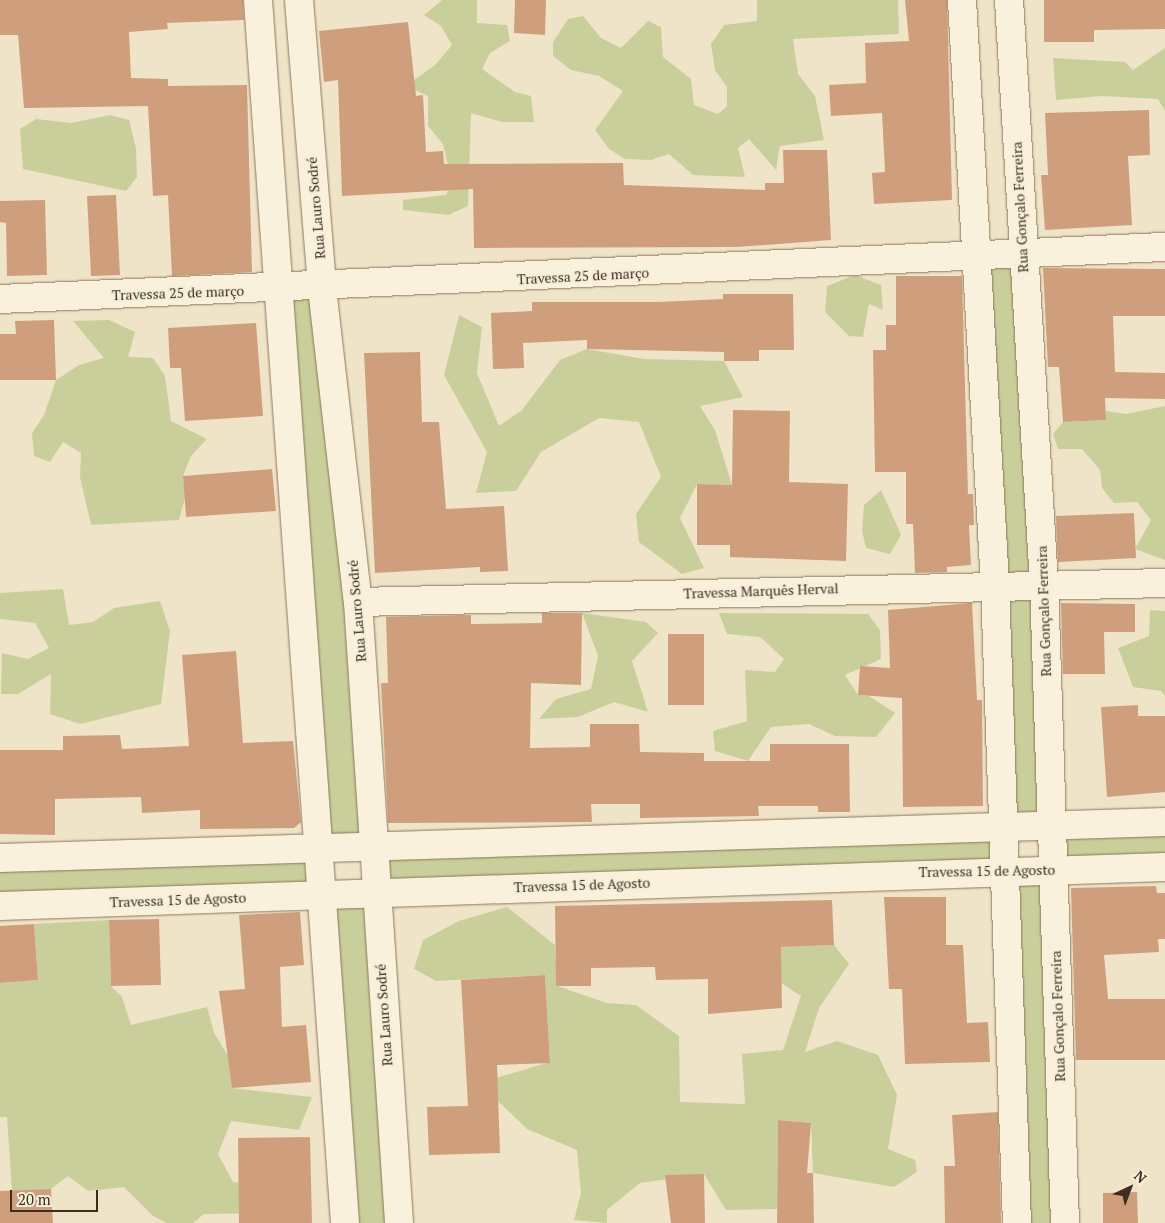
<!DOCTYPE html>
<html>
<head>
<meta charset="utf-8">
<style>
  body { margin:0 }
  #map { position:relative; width:1165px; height:1223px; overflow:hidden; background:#f0e4c8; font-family:"PT Serif",serif }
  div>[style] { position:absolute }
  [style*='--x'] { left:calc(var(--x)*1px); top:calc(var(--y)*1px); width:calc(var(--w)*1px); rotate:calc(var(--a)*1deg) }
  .green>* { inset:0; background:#c9cf9b }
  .building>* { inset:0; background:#cf9f7d }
  .roads { filter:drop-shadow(0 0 1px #8d765c) drop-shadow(0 0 1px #8d765c) }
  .minor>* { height:28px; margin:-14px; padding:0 14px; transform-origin:14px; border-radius:14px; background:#faf1dc }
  span { translate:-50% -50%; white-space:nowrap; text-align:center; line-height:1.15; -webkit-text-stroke:4.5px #f7eed8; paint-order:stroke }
  .street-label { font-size:14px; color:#3d2e20 }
  .north { position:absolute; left:1105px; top:1163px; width:50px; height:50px; -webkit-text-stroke:4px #f7eed8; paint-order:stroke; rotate:43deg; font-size:14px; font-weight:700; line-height:20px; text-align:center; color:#3d2e20 }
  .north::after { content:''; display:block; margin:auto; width:18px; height:22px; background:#3d2e20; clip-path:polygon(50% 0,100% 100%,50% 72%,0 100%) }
  .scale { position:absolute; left:10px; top:1190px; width:88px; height:22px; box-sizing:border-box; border:2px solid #3d2e20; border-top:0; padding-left:6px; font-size:15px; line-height:18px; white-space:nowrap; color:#3d2e20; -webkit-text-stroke:4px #f7eed8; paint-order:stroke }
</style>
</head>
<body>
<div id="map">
  <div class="green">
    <div style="clip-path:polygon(442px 0,477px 0,477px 23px,507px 25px,510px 41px,490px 53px,482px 69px,515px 92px,531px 96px,534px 122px,502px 122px,471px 113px,468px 206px,448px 215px,403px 210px,403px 200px,446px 195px,452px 182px,443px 144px,428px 126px,428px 96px,406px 86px,435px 65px,452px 45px,441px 26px,424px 15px)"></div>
    <div style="clip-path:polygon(757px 0,898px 0,899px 34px,793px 39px,798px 74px,815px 96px,824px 140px,780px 146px,776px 170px,749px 139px,738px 148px,745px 177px,693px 175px,669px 154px,651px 160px,625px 159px,609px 149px,595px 130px,623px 91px,599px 76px,571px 70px,553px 56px,553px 42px,568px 19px,583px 16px,601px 38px,621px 48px,648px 21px,661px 27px,663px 57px,691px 79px,694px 105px,718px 114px,727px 106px,727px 87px,715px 70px,711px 44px,724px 25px,757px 21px)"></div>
    <div style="clip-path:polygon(1165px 48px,1165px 111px,1158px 99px,1102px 96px,1056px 100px,1053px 58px,1125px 62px,1133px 70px)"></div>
    <div style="clip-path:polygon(110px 115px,129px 120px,136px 148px,137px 177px,126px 191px,23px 169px,20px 129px,36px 119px,71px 123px)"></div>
    <div style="clip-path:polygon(evenodd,1022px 254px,1051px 824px,1165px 822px,1165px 867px,1053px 870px,1065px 1223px,1017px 1223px,1006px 870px,375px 892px,399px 1223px,345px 1223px,321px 895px,0 906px,0 858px,320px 848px,279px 289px,322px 288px,375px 845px,1004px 826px,976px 258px,1022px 254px,1051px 825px,1053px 870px,1007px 869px,1004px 826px,1051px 825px,1022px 254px,374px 845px,375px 892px,321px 895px,320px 848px,374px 845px)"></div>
    <div style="clip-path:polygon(855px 275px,881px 285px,883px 310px,869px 304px,863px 337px,849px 336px,825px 312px,827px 286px)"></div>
    <div style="clip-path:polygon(459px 315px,482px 327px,477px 373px,499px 426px,522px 410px,560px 360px,587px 349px,644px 359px,724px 361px,743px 397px,700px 406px,715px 430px,732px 485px,697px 484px,680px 518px,704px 568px,682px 574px,639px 542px,636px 514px,661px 477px,639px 422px,599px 418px,541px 452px,516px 491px,476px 493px,487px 452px,444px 375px)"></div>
    <div style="clip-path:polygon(109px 320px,135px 332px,128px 357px,153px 358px,165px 376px,171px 421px,207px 439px,191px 456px,183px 476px,185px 498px,179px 520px,91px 525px,80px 477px,81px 453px,63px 442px,50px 462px,34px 456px,32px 433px,44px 415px,56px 380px,79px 365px,104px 358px,73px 321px)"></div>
    <div style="clip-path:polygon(1165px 406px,1165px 560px,1135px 549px,1151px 520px,1137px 502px,1114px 503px,1102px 488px,1100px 470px,1082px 449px,1058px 449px,1053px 434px,1063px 422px,1106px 420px,1106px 411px,1126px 414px)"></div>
    <div style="clip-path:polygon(881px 490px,901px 535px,890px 554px,866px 548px,862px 531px,864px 505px)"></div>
    <div style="clip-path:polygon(63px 589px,69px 625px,93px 622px,114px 608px,160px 601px,170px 631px,161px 704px,80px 724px,50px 714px,51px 674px,18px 694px,1px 694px,2px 653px,28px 659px,49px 648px,35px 623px,0 619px,0 593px)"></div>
    <div style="clip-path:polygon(1150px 610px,1165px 611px,1165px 696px,1161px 691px,1133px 687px,1118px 648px,1149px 636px)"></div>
    <div style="clip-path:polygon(582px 613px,646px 622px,658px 633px,632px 661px,648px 712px,614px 702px,578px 717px,539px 719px,556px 699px,591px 689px,598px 656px)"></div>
    <div style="clip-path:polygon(719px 613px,868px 614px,880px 630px,881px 659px,845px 675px,858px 695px,869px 696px,895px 713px,876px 737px,835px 736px,809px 724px,771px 727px,748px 761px,715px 751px,713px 731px,747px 721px,745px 670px,775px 672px,784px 659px,760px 637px,727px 634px)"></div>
    <div style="clip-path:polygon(507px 907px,555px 945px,557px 986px,607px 1003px,636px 1005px,679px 1036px,680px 1102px,745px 1104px,742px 1054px,783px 1050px,801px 996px,781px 983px,781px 947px,834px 945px,849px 964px,819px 1008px,805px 1052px,837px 1041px,878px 1055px,897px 1095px,888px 1149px,915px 1160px,917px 1172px,894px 1187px,813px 1173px,811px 1123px,778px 1120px,777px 1209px,726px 1210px,704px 1174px,640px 1183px,607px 1210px,607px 1223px,574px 1220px,581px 1193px,577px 1150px,527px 1129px,479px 1083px,550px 1062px,545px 975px,436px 981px,414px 969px,423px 940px,459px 921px)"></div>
    <div style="clip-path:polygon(109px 920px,111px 986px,122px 997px,131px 1025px,207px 1007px,214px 1033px,229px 1057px,232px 1088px,312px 1097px,299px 1130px,231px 1121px,218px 1154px,233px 1182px,283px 1188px,281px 1213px,204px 1214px,193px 1223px,167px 1223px,153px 1216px,124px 1187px,88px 1191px,68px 1176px,51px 1189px,12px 1191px,7px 1117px,0 1117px,0 983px,38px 980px,34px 924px)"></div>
  </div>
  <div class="building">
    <div style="clip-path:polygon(0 0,243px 0,244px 20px,167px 23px,168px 29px,129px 32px,131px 78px,168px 79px,168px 86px,247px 85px,252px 272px,172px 276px,168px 195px,153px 196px,148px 106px,24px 108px,18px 35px,0 35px)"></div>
    <div style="clip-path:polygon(515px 0,546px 0,545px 35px,514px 33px)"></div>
    <div style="clip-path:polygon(905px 0,947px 0,952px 200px,874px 204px,872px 173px,885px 172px,882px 113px,831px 116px,829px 85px,866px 83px,865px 43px,909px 41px)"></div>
    <div style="clip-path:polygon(1044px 0,1165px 0,1165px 29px,1094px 30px,1094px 42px,1044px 42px)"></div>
    <div style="clip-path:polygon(408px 22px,416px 96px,423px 95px,426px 152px,443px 151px,444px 164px,623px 163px,624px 185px,765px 190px,765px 183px,784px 183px,783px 150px,827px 150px,831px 240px,737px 247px,474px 248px,473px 189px,342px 196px,338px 80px,324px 82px,319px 31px)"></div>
    <div style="clip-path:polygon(1149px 110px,1150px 155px,1128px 156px,1132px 225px,1045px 230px,1041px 175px,1048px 175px,1045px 113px)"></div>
    <div style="clip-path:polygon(116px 195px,120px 275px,91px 276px,87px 196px)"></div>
    <div style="clip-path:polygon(45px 200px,47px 275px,7px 276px,6px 223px,0 222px,0 201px)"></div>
    <div style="clip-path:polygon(1043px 268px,1165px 269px,1165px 316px,1113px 316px,1115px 372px,1165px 373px,1165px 399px,1105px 398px,1106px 420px,1063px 422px,1059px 367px,1048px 367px)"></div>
    <div style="clip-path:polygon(896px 276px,962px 276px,968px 494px,973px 494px,974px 525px,969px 525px,971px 565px,947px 567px,947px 572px,915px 573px,913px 524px,906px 524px,906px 472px,875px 472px,873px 350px,886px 350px,886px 325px,896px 325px)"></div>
    <div style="clip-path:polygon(723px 294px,793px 294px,794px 350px,759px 350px,759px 361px,724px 361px,724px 352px,587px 349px,587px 340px,523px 343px,524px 368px,493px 369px,491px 313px,532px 311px,532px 302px,658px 302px,723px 299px)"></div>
    <div style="clip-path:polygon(54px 320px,56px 380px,0 380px,0 334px,16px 334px,15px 321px)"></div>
    <div style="clip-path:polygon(256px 323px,263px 416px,185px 421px,181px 368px,170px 368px,168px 328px)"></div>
    <div style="clip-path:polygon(420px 352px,422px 422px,439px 422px,446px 509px,504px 506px,508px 571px,480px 572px,480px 567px,375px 573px,364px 353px)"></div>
    <div style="clip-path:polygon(733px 410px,790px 411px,789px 482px,848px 484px,846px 561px,730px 557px,730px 545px,697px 545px,697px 484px,732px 485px)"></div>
    <div style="clip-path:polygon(272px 469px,276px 511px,186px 517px,183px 476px)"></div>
    <div style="clip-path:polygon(1134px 513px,1136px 558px,1058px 562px,1056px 516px)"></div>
    <div style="clip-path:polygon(972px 603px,977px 700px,982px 700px,983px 806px,903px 807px,902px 698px,858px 695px,860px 666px,890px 668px,888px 610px)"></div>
    <div style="clip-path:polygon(1061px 603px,1135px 604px,1135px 632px,1104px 632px,1105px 674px,1063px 674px)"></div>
    <div style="clip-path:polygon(542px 613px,582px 613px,581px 685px,531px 683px,530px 748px,590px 747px,590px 724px,639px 724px,640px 752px,704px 753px,704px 761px,770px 761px,770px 744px,849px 744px,850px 812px,818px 812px,818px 806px,758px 806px,759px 816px,640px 818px,640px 804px,591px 804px,592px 822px,388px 823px,381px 683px,388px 683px,386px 617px,471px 615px,471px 624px,542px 623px)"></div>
    <div style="clip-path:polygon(668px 634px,704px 634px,704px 705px,668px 705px)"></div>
    <div style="clip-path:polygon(236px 651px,243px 743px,293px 741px,301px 822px,294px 828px,200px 829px,200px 810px,142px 813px,141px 797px,55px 799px,55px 835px,0 834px,0 750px,63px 750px,63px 736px,120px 735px,122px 749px,189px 746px,182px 655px)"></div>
    <div style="clip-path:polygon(1138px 705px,1138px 716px,1165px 716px,1165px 792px,1107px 797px,1101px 707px)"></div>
    <div style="clip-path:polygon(1156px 886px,1157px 893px,1165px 893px,1165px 939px,1158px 939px,1159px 952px,1104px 955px,1108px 999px,1165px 999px,1165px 1060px,1076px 1060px,1071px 888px)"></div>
    <div style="clip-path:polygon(884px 897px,946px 897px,946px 945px,963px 945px,967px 1023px,988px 1022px,990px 1062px,905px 1064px,902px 989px,889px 989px)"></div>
    <div style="clip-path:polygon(832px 900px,834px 945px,781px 947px,782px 1008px,708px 1014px,708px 979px,656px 980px,655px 967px,591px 968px,591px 986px,556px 986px,555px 906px)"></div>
    <div style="clip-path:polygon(300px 912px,304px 965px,280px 967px,282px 1027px,306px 1025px,311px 1082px,232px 1088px,219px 991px,245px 989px,239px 915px)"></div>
    <div style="clip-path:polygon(159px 919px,161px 985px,111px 986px,109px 920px)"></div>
    <div style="clip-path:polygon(34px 924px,38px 980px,0 983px,0 926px)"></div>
    <div style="clip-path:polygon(545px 975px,550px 1063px,497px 1065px,500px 1153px,429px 1155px,427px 1107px,468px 1106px,461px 980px)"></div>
    <div style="clip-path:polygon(998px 1112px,1001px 1223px,945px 1223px,944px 1166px,955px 1166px,952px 1115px)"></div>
    <div style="clip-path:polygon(778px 1120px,811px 1123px,807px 1173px,813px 1173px,814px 1223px,777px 1223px)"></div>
    <div style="clip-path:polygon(310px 1137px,312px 1223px,239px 1223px,238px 1138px)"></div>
    <div style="clip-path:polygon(704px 1174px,705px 1223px,671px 1223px,665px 1175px)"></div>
    <div style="clip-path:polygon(51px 1189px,53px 1223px,0 1223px,0 1191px)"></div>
    <div style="clip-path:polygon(1137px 1192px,1138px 1223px,1103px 1223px,1103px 1193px)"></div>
  </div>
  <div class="roads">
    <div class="minor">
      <div style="--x:258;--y:0;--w:1226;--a:85.93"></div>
      <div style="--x:299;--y:0;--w:289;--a:85.4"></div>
      <div style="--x:322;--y:288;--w:316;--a:83.5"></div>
      <div style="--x:358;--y:602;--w:622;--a:86.22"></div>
      <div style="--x:962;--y:0;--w:586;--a:86.77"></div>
      <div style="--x:995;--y:585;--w:638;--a:88.03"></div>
      <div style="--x:1009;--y:0;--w:585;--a:86.57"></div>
      <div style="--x:1044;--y:584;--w:639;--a:88.12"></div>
      <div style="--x:0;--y:299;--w:1166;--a:-2.56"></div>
      <div style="--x:358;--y:602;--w:807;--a:-1.35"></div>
      <div style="--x:0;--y:858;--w:1166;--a:-1.77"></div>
      <div style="--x:0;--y:906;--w:1166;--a:-1.92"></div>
    </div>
  </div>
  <div class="street-label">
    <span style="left:1020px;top:207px;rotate:-93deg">Rua Gonçalo Ferreira</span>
    <span style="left:316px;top:208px;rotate:-95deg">Rua Lauro Sodré</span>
    <span style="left:583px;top:276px;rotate:-3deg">Travessa 25 de março</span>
    <span style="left:178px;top:293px;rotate:-2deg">Travessa 25 de março</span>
    <span style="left:761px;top:591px;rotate:-2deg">Travessa Marquês Herval</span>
    <span style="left:357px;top:611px;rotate:-95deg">Rua Lauro Sodré</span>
    <span style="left:1044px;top:611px;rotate:-92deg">Rua Gonçalo Ferreira</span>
    <span style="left:987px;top:871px;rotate:-1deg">Travessa 15 de Agosto</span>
    <span style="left:582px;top:885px;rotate:-2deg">Travessa 15 de Agosto</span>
    <span style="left:178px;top:900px;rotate:-2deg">Travessa 15 de Agosto</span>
    <span style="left:384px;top:1015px;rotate:-94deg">Rua Lauro Sodré</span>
    <span style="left:1058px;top:1016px;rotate:-92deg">Rua Gonçalo Ferreira</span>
  </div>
  <div class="north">N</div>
  <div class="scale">20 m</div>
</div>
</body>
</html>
